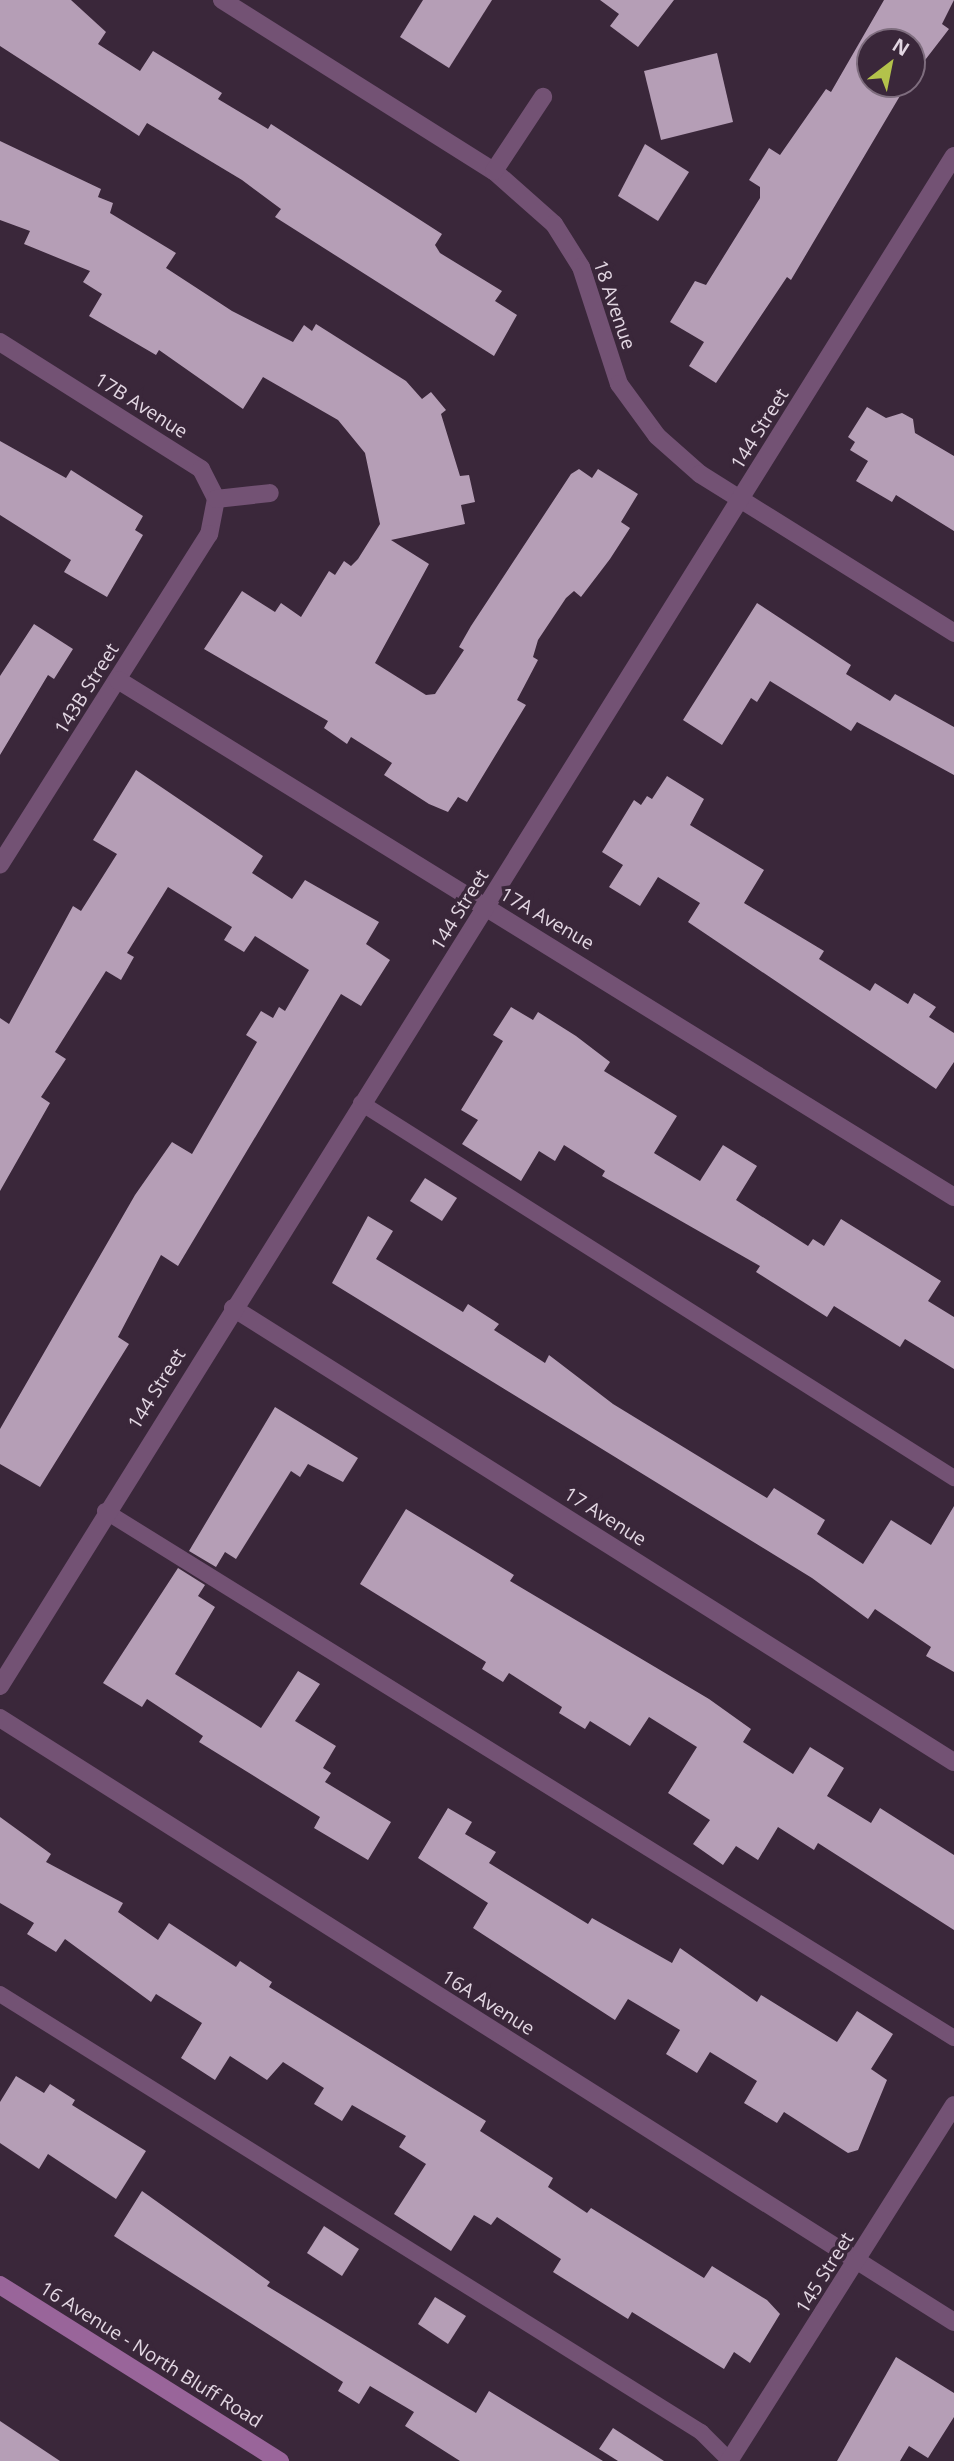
<!DOCTYPE html>
<html>
<head>
<meta charset="utf-8">
<style>
  body { margin:0 }
  #map { position:relative; width:954px; height:2461px; overflow:hidden; background:#3a273a; font-family:"Open Sans",sans-serif }
  div>[style] { position:absolute }
  [style*='--x'] { left:calc(var(--x)*1px); top:calc(var(--y)*1px); width:calc(var(--w)*1px); rotate:calc(var(--a)*1deg) }
  .building>* { inset:0; background:#b59eb6 }
  .service>* { height:16px; margin:-8px; padding:0 8px; transform-origin:8px; border-radius:8px; background:#735274 }
  .minor>* { height:18px; margin:-9px; padding:0 9px; transform-origin:9px; border-radius:9px; background:#735274 }
  .tertiary>* { height:18px; margin:-9px; padding:0 9px; transform-origin:9px; border-radius:9px; background:#735274 }
  .secondary>* { height:18px; margin:-9px; padding:0 9px; transform-origin:9px; border-radius:9px; background:#99659a }
  span { translate:-50% -50%; white-space:nowrap; text-align:center; line-height:1.15; -webkit-text-stroke:7px #3a273a; paint-order:stroke }
  .street-label { font-size:19px; color:#e3d7e3 }
  .north { position:absolute; left:856px; top:28px; width:70px; height:70px; box-sizing:border-box; background:#3a273a; border:2px solid #7e6d7e; border-radius:50%; rotate:32deg; font-size:19px; font-weight:700; line-height:28px; text-align:center; color:#e3d7e3 }
  .north::after { content:''; display:block; margin:auto; width:24px; height:32px; background:#b3c24b; clip-path:polygon(50% 0,100% 100%,50% 72%,0 100%) }
</style>
</head>
<body>
<div id="map">
  <div class="building">
    <div style="clip-path:polygon(0 0,71px 0,106px 32px,98px 44px,140px 71px,153px 51px,222px 93px,218px 99px,268px 129px,271px 124px,442px 234px,435px 245px,440px 253px,502px 291px,495px 301px,517px 315px,494px 356px,275px 217px,281px 209px,242px 180px,147px 123px,139px 136px,0 46px)"></div>
    <div style="clip-path:polygon(423px 0,492px 0,449px 68px,400px 37px)"></div>
    <div style="clip-path:polygon(600px 0,674px 0,638px 47px,610px 26px,619px 14px)"></div>
    <div style="clip-path:polygon(884px 0,954px 0,942px 24px,949px 29px,912px 77px,912px 42px,870px 42px,870px 84px,907px 84px,791px 280px,787px 277px,716px 383px,689px 366px,704px 342px,670px 322px,695px 281px,706px 285px,760px 198px,760px 187px,749px 180px,769px 148px,780px 155px,826px 89px,831px 92px)"></div>
    <div style="clip-path:polygon(717px 53px,733px 122px,661px 140px,644px 71px)"></div>
    <div style="clip-path:polygon(0 141px,101px 189px,98px 197px,113px 203px,110px 213px,176px 253px,166px 268px,232px 311px,293px 342px,304px 325px,312px 331px,316px 324px,406px 381px,422px 399px,431px 392px,446px 410px,441px 414px,460px 476px,469px 475px,475px 502px,461px 505px,465px 524px,391px 540px,429px 564px,375px 663px,426px 695px,435px 694px,464px 650px,459px 647px,471px 626px,571px 474px,579px 469px,592px 478px,598px 469px,638px 494px,621px 522px,630px 528px,610px 559px,581px 597px,574px 591px,566px 598px,538px 640px,533px 657px,538px 660px,517px 700px,526px 705px,467px 802px,458px 797px,448px 812px,429px 804px,384px 775px,392px 763px,351px 737px,347px 744px,324px 728px,328px 721px,204px 649px,242px 591px,275px 612px,281px 603px,301px 617px,329px 571px,335px 575px,344px 561px,351px 566px,358px 559px,380px 524px,365px 453px,338px 420px,263px 377px,243px 409px,159px 350px,156px 355px,89px 316px,102px 294px,83px 282px,90px 271px,24px 244px,30px 231px,0 220px)"></div>
    <div style="clip-path:polygon(645px 144px,689px 172px,658px 221px,618px 196px)"></div>
    <div style="clip-path:polygon(867px 407px,886px 418px,902px 413px,913px 419px,915px 433px,954px 456px,954px 531px,896px 495px,892px 502px,856px 481px,868px 461px,850px 450px,855px 442px,848px 437px)"></div>
    <div style="clip-path:polygon(0 441px,66px 478px,71px 470px,143px 516px,135px 530px,143px 535px,107px 597px,64px 572px,71px 560px,0 515px)"></div>
    <div style="clip-path:polygon(757px 603px,851px 665px,846px 674px,890px 701px,895px 694px,954px 727px,954px 775px,857px 722px,851px 731px,770px 681px,757px 702px,751px 698px,722px 745px,683px 720px)"></div>
    <div style="clip-path:polygon(34px 624px,73px 649px,54px 679px,48px 675px,0 755px,0 676px)"></div>
    <div style="clip-path:polygon(136px 770px,263px 856px,252px 873px,292px 899px,305px 880px,379px 922px,366px 944px,390px 960px,361px 1006px,341px 994px,178px 1266px,161px 1255px,118px 1337px,129px 1344px,40px 1487px,0 1464px,0 1429px,135px 1195px,172px 1142px,192px 1154px,257px 1042px,246px 1035px,261px 1011px,273px 1018px,279px 1007px,285px 1011px,309px 970px,255px 936px,244px 952px,224px 940px,232px 927px,168px 887px,127px 953px,134px 957px,121px 980px,106px 971px,55px 1052px,66px 1059px,41px 1097px,50px 1103px,0 1191px,0 1018px,9px 1024px,73px 906px,81px 911px,117px 854px,93px 840px)"></div>
    <div style="clip-path:polygon(667px 776px,704px 799px,690px 825px,764px 870px,744px 903px,824px 951px,819px 959px,870px 991px,875px 983px,908px 1004px,914px 993px,936px 1007px,929px 1017px,954px 1033px,954px 1062px,936px 1089px,688px 922px,700px 903px,658px 877px,640px 906px,609px 887px,623px 865px,602px 852px,634px 800px,641px 805px,647px 796px,652px 799px)"></div>
    <div style="clip-path:polygon(511px 1007px,533px 1020px,538px 1012px,576px 1036px,610px 1062px,604px 1071px,677px 1116px,654px 1153px,700px 1181px,723px 1145px,757px 1166px,736px 1200px,808px 1246px,813px 1239px,824px 1246px,841px 1219px,941px 1281px,928px 1301px,954px 1317px,954px 1369px,905px 1339px,900px 1347px,834px 1306px,827px 1317px,756px 1272px,760px 1266px,602px 1176px,605px 1171px,564px 1145px,555px 1161px,539px 1151px,521px 1181px,462px 1144px,478px 1120px,461px 1110px,503px 1041px,493px 1035px)"></div>
    <div style="clip-path:polygon(425px 1178px,457px 1198px,442px 1221px,410px 1201px)"></div>
    <div style="clip-path:polygon(368px 1216px,393px 1231px,376px 1259px,463px 1312px,468px 1304px,499px 1324px,494px 1330px,545px 1363px,549px 1355px,613px 1404px,767px 1498px,774px 1488px,825px 1520px,817px 1534px,863px 1564px,891px 1520px,931px 1545px,954px 1506px,954px 1672px,926px 1656px,931px 1647px,875px 1609px,868px 1619px,812px 1578px,332px 1283px)"></div>
    <div style="clip-path:polygon(275px 1407px,358px 1458px,343px 1482px,308px 1464px,300px 1477px,291px 1471px,236px 1559px,225px 1552px,216px 1567px,189px 1551px)"></div>
    <div style="clip-path:polygon(406px 1509px,514px 1575px,510px 1581px,709px 1699px,751px 1729px,743px 1742px,793px 1774px,810px 1747px,844px 1768px,827px 1796px,871px 1823px,880px 1808px,954px 1855px,954px 1930px,818px 1843px,814px 1850px,778px 1827px,758px 1860px,736px 1846px,723px 1865px,693px 1844px,710px 1820px,668px 1793px,697px 1747px,649px 1717px,630px 1746px,590px 1721px,585px 1729px,559px 1713px,562px 1707px,509px 1673px,503px 1682px,482px 1669px,486px 1662px,360px 1584px)"></div>
    <div style="clip-path:polygon(178px 1568px,205px 1585px,198px 1596px,215px 1607px,175px 1674px,261px 1728px,298px 1671px,320px 1684px,295px 1721px,336px 1746px,323px 1768px,331px 1773px,325px 1782px,391px 1822px,368px 1860px,314px 1828px,320px 1817px,199px 1742px,203px 1736px,147px 1699px,142px 1707px,103px 1683px)"></div>
    <div style="clip-path:polygon(448px 1808px,472px 1822px,465px 1834px,496px 1852px,489px 1863px,588px 1924px,592px 1918px,672px 1963px,680px 1948px,757px 2002px,761px 1995px,837px 2042px,857px 2011px,893px 2034px,871px 2069px,887px 2080px,858px 2150px,848px 2153px,784px 2112px,777px 2123px,744px 2103px,757px 2081px,710px 2052px,697px 2073px,666px 2054px,680px 2030px,628px 1999px,615px 2020px,473px 1928px,488px 1903px,418px 1858px)"></div>
    <div style="clip-path:polygon(0 1817px,51px 1854px,46px 1862px,123px 1903px,118px 1912px,158px 1940px,169px 1923px,236px 1967px,240px 1961px,272px 1982px,269px 1987px,486px 2121px,480px 2131px,553px 2178px,548px 2187px,587px 2213px,591px 2208px,704px 2278px,712px 2266px,767px 2300px,780px 2314px,750px 2363px,734px 2352px,724px 2369px,632px 2312px,628px 2319px,553px 2272px,561px 2259px,497px 2217px,491px 2225px,474px 2215px,451px 2251px,394px 2214px,426px 2164px,399px 2147px,406px 2136px,352px 2105px,342px 2121px,314px 2104px,324px 2088px,283px 2062px,267px 2080px,230px 2056px,215px 2080px,181px 2058px,202px 2023px,156px 1994px,151px 2002px,65px 1939px,56px 1952px,27px 1934px,34px 1923px,0 1903px)"></div>
    <div style="clip-path:polygon(16px 2076px,44px 2093px,50px 2084px,75px 2100px,72px 2105px,146px 2151px,116px 2199px,48px 2154px,39px 2169px,0 2143px,0 2102px)"></div>
    <div style="clip-path:polygon(142px 2191px,270px 2282px,267px 2286px,476px 2413px,489px 2391px,603px 2461px,460px 2461px,405px 2426px,414px 2412px,370px 2386px,359px 2404px,338px 2391px,343px 2382px,114px 2236px)"></div>
    <div style="clip-path:polygon(324px 2226px,359px 2249px,342px 2276px,307px 2253px)"></div>
    <div style="clip-path:polygon(435px 2297px,466px 2316px,448px 2344px,418px 2324px)"></div>
    <div style="clip-path:polygon(896px 2357px,954px 2393px,954px 2417px,928px 2458px,909px 2446px,900px 2461px,837px 2461px)"></div>
    <div style="clip-path:polygon(0 2421px,60px 2461px,0 2461px)"></div>
    <div style="clip-path:polygon(613px 2428px,664px 2461px,618px 2461px,599px 2449px)"></div>
  </div>
  <div class="service">
    <div style="--x:361;--y:1103;--w:702;--a:32.31"></div>
    <div style="--x:105;--y:1511;--w:999;--a:31.83"></div>
    <div style="--x:0;--y:1994;--w:827;--a:32"></div>
    <div style="--x:701;--y:2432;--w:41;--a:45"></div>
  </div>
  <div class="minor">
    <div style="--x:222;--y:0;--w:321;--a:32.2"></div>
    <div style="--x:494;--y:171;--w:80;--a:41.5"></div>
    <div style="--x:554;--y:224;--w:51;--a:57.9"></div>
    <div style="--x:581;--y:267;--w:123;--a:72"></div>
    <div style="--x:619;--y:384;--w:64;--a:53.8"></div>
    <div style="--x:657;--y:436;--w:57;--a:41.5"></div>
    <div style="--x:700;--y:474;--w:300;--a:32"></div>
    <div style="--x:494;--y:171;--w:89;--a:-56.5"></div>
    <div style="--x:0;--y:342;--w:238;--a:32.3"></div>
    <div style="--x:201;--y:469;--w:34;--a:63"></div>
    <div style="--x:216;--y:499;--w:36;--a:101"></div>
    <div style="--x:209;--y:534;--w:391;--a:122.3"></div>
    <div style="--x:216;--y:499;--w:54;--a:-6.3"></div>
    <div style="--x:118;--y:680;--w:983;--a:31.73"></div>
    <div style="--x:233;--y:1308;--w:852;--a:32.2"></div>
    <div style="--x:0;--y:1718;--w:1129;--a:32.34"></div>
    <div style="--x:729;--y:2461;--w:421;--a:-57.7"></div>
  </div>
  <div class="tertiary">
    <div style="--x:0;--y:1686;--w:1803;--a:-58.06"></div>
  </div>
  <div class="secondary">
    <div style="--x:0;--y:2285;--w:331;--a:32.2"></div>
  </div>
  <div class="street-label">
    <span style="left:614px;top:305px;rotate:71deg">18 Avenue</span>
    <span style="left:141px;top:406px;rotate:32deg">17B Avenue</span>
    <span style="left:760px;top:429px;rotate:-58deg">144 Street</span>
    <span style="left:87px;top:689px;rotate:-58deg">143B Street</span>
    <span style="left:460px;top:910px;rotate:-58deg">144 Street</span>
    <span style="left:547px;top:919px;rotate:30deg">17A Avenue</span>
    <span style="left:157px;top:1389px;rotate:-58deg">144 Street</span>
    <span style="left:605px;top:1517px;rotate:32deg">17 Avenue</span>
    <span style="left:488px;top:2003px;rotate:32deg">16A Avenue</span>
    <span style="left:825px;top:2273px;rotate:-58deg">145 Street</span>
    <span style="left:151px;top:2355px;rotate:32deg">16 Avenue - North Bluff Road</span>
  </div>
  <div class="north">N</div>
</div>
</body>
</html>
